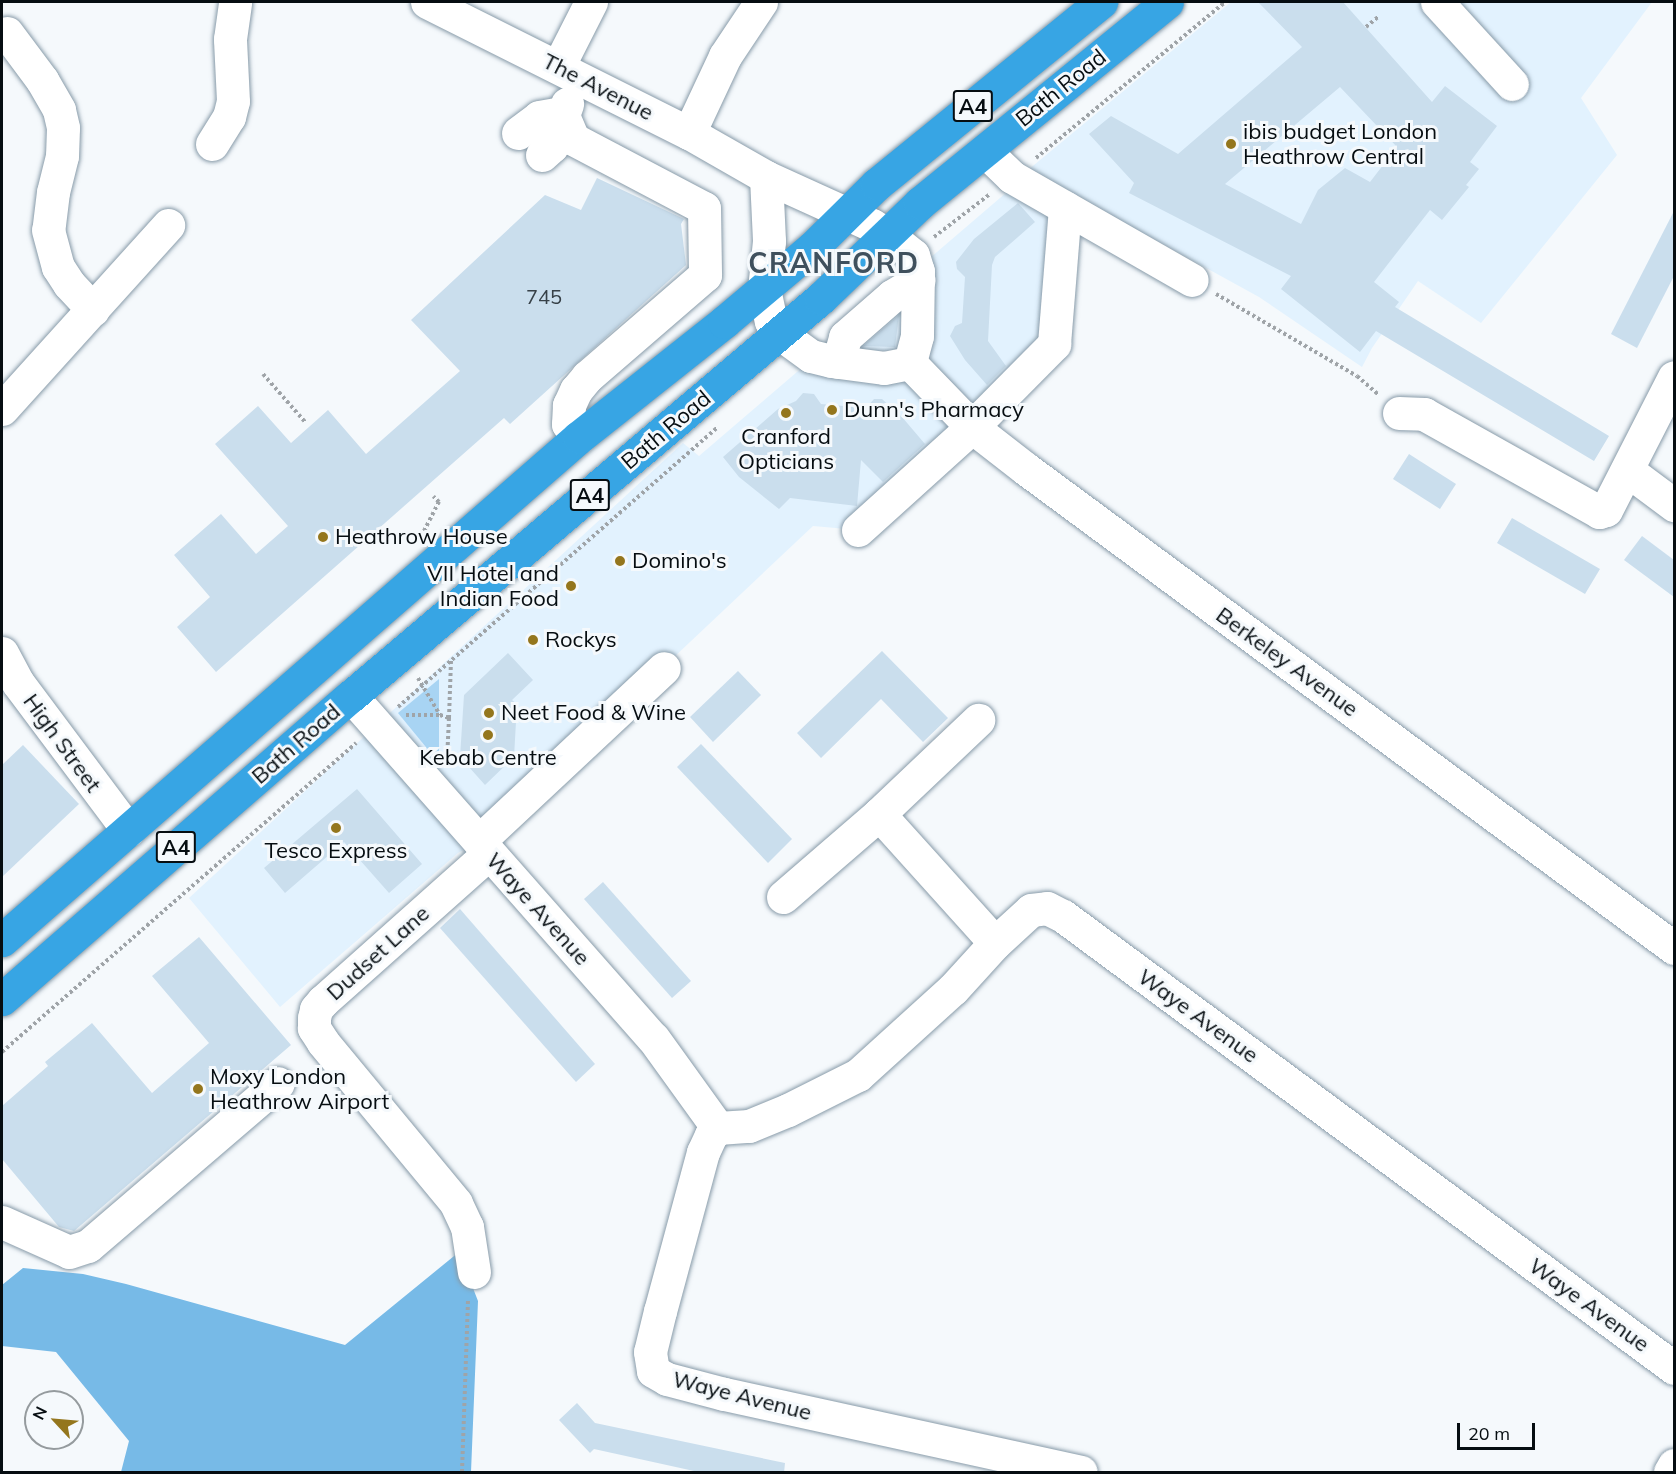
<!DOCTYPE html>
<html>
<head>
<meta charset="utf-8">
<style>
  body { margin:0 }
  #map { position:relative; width:1676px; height:1474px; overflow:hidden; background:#f5f9fc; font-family:Mulish,sans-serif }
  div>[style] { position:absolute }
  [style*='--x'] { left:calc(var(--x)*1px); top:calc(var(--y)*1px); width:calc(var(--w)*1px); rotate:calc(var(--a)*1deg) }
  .built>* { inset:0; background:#e2f2fe }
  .green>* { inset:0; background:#a8d4f3 }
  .forest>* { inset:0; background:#77bae7 }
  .building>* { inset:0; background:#cadeed }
  .path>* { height:4px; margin-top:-2px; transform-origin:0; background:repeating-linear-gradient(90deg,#9fa4a8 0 3px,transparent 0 6px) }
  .roads { filter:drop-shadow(0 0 2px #889ba9) drop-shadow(0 0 2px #889ba9) }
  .minor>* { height:33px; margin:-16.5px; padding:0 16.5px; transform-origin:16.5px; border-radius:16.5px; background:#fff }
  .highway>* { height:33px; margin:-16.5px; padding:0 16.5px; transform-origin:16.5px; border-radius:16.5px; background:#37a5e4 }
  .dots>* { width:16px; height:16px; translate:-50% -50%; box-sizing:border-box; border:3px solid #f5f9fc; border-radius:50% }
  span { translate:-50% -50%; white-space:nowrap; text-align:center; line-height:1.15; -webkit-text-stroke:6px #f5f9fc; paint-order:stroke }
  .number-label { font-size:20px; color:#374148 }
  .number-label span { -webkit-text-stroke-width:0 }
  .shield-label span { padding:2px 4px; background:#f5f9fc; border:2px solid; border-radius:4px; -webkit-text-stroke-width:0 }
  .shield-label { font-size:21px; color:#060d11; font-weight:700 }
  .street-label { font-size:22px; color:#060d11 }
  .poi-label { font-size:22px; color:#060d11 }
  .left { translate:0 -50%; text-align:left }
  .right { translate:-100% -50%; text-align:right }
  .district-label { font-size:28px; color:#3f505d; font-weight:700; letter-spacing:1.5px }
  .frame { position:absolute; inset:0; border:3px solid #060d11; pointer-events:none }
  .north { position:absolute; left:24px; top:1390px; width:60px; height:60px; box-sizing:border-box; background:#f5f9fc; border:2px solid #959b9e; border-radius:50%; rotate:296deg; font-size:16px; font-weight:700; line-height:24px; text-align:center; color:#060d11 }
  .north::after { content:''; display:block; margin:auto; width:21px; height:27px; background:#94761d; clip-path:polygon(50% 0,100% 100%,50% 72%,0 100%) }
  .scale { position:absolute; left:1457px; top:1423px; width:78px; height:27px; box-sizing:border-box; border:3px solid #060d11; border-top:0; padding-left:8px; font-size:18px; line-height:21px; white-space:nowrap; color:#060d11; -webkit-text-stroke:4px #f5f9fc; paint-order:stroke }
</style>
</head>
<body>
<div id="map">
  <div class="built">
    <div style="clip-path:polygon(1231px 2px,1652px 2px,1581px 98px,1617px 155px,1481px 323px,1418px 281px,1372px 348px,1362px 367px,1259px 297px,1028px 170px)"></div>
    <div style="clip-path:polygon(1007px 192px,1065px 207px,1054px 344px,858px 530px,813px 526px,479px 841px,458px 853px,280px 1007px,189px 898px,683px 443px,699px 456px)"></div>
  </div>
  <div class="green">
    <div style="clip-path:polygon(439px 679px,439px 763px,398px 713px)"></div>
  </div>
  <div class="forest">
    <div style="clip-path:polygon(459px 1252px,478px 1301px,471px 1472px,121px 1472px,129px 1441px,56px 1352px,2px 1346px,2px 1285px,23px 1268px,83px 1274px,126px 1284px,345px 1345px)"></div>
  </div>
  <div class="building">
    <div style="clip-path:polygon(evenodd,1258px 2px,1343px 2px,1432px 102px,1445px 86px,1497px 126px,1470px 162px,1479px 169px,1466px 185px,1469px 187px,1442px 220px,1430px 210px,1374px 282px,1399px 302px,1395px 307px,1609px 436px,1594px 461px,1376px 331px,1360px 352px,1281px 289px,1291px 276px,1129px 193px,1134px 183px,1089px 134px,1111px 116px,1178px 154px,1302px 47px,1258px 2px,1340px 87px,1397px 147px,1370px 182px,1345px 168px,1318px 190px,1301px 224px,1225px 184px,1340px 87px)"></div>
    <div style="clip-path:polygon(597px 178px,684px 219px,681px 224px,686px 265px,510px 424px,504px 418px,216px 672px,177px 627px,210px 597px,174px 555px,221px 514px,256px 554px,288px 526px,215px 444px,258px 406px,291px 443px,328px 410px,366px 454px,460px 371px,411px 320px,545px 195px,581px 210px)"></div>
    <div style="clip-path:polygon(1018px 203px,1035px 222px,995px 257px,992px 265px,988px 341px,1006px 366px,987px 385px,965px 360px,950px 336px,955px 326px,962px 323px,965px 277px,957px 269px,956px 262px,974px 239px)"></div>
    <div style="clip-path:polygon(1674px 211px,1674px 276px,1637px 348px,1611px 334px)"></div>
    <div style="clip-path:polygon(899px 315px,895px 347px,863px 346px)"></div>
    <div style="clip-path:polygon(803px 393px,814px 394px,821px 404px,866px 408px,874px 399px,882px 399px,902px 417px,925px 444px,883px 482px,861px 460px,857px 506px,790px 498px,779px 509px,739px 477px,723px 457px,778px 409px,796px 401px)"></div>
    <div style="clip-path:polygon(1409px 454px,1456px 484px,1440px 509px,1393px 479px)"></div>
    <div style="clip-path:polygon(1512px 518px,1600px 569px,1585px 594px,1497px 543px)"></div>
    <div style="clip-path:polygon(1642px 536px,1674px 560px,1674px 597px,1624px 560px)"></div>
    <div style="clip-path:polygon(882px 651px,948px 718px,923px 742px,881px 699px,821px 758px,797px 733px)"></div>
    <div style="clip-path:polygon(508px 653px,533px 680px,512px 700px,517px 704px,514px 757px,485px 785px,460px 757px,464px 695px)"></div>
    <div style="clip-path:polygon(738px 671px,761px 695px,713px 742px,690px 717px)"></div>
    <div style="clip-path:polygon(701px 744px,792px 839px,768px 863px,677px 767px)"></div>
    <div style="clip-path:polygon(23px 745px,79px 804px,2px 877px,2px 765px)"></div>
    <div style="clip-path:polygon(357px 789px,422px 864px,389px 893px,344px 842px,285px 893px,264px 868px)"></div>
    <div style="clip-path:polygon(603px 882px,691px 981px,672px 998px,584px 899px)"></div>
    <div style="clip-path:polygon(460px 909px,595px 1064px,576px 1082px,440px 928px)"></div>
    <div style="clip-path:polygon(199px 937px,291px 1045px,74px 1231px,59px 1227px,2px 1159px,2px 1106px,48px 1066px,45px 1062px,92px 1023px,152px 1093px,209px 1043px,152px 976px)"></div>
    <div style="clip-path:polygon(577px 1403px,595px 1423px,785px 1463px,784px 1473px,703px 1473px,594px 1449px,590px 1453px,559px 1420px)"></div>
  </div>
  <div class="path">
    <div style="--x:1366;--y:27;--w:16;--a:-40"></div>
    <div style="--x:1036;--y:158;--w:245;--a:-39.5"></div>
    <div style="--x:934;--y:237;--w:71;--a:-37.5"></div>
    <div style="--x:1216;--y:294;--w:163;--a:30.2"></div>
    <div style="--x:1357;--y:376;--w:29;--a:41"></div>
    <div style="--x:263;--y:374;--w:65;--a:48.7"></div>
    <div style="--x:424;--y:531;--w:33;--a:-63"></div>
    <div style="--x:439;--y:502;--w:8;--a:-135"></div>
    <div style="--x:418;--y:678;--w:43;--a:59.3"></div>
    <div style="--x:398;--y:707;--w:424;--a:-41.2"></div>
    <div style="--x:406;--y:715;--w:34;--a:0"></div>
    <div style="--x:440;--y:715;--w:9;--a:18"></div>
    <div style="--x:449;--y:718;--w:42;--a:92.7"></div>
    <div style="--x:449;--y:718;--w:57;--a:-88"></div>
    <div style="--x:2;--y:1052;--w:470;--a:-41.1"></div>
    <div style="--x:462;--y:1472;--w:172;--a:-88"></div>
  </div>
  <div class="roads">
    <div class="minor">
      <div style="--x:427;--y:2;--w:293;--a:26.6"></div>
      <div style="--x:689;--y:133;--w:89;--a:29.7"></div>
      <div style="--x:766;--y:177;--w:116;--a:24.4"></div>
      <div style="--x:872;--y:225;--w:19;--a:32"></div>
      <div style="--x:888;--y:235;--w:32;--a:39"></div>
      <div style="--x:913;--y:255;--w:17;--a:73"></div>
      <div style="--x:918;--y:271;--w:65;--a:90.9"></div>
      <div style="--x:917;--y:336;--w:28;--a:105"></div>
      <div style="--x:1437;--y:2;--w:111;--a:47.6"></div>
      <div style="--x:7;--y:33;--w:59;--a:53.3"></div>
      <div style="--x:42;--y:80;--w:34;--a:60"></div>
      <div style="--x:59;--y:110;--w:18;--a:77"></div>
      <div style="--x:63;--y:128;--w:28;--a:92"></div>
      <div style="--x:62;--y:156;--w:37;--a:104"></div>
      <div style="--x:53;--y:192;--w:38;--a:97"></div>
      <div style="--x:48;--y:230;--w:38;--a:75"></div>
      <div style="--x:58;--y:267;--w:20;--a:57"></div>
      <div style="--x:69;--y:284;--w:35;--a:47"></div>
      <div style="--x:558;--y:67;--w:73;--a:-63.1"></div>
      <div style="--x:562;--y:113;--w:28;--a:67"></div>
      <div style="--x:573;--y:139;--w:148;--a:27.8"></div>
      <div style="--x:704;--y:208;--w:67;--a:89.1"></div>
      <div style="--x:705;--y:275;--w:156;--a:139.2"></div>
      <div style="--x:587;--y:377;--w:17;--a:130"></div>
      <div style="--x:576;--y:390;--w:17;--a:115"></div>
      <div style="--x:569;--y:405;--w:19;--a:93"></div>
      <div style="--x:568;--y:424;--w:17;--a:50"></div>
      <div style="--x:518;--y:133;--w:26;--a:-37"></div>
      <div style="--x:539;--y:117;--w:23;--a:-10"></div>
      <div style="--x:689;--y:133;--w:85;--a:-64.9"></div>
      <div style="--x:725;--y:56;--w:65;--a:-56.3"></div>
      <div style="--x:212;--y:144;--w:32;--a:-58"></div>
      <div style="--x:229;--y:117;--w:16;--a:-76"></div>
      <div style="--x:233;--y:101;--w:62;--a:-92.8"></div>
      <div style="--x:230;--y:39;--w:37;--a:-82"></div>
      <div style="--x:985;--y:151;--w:37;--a:44"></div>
      <div style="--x:1012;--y:177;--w:207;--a:29.8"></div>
      <div style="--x:542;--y:155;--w:13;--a:-42"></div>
      <div style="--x:552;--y:146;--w:45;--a:-70.3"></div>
      <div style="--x:766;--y:177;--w:64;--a:87.3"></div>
      <div style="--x:769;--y:241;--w:48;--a:95.9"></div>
      <div style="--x:764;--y:289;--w:33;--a:78"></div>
      <div style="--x:771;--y:321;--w:14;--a:56"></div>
      <div style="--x:779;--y:333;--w:39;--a:36"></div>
      <div style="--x:811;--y:356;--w:21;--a:14"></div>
      <div style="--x:831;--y:361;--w:53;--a:7.5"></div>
      <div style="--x:884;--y:368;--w:26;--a:-11"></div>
      <div style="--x:838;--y:362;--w:26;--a:-74"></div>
      <div style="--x:845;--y:337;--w:62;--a:-41.1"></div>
      <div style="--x:892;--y:296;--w:31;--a:-31"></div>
      <div style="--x:910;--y:363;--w:89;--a:45.9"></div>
      <div style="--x:972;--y:427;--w:68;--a:37.9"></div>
      <div style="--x:1026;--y:469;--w:806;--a:36.47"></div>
      <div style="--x:2;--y:409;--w:248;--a:-47.9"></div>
      <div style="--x:1399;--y:413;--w:25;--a:2"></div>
      <div style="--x:1424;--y:414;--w:201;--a:29.2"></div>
      <div style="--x:1599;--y:512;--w:7;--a:-16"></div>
      <div style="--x:1606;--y:510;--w:149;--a:-62.9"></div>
      <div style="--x:1627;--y:470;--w:59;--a:36.7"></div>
      <div style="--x:858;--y:530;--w:154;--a:-42.1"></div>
      <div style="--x:972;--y:427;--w:117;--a:-45.3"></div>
      <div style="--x:1054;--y:344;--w:137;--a:-85.4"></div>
      <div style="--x:2;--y:653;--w:34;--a:62"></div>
      <div style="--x:18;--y:683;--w:184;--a:53.2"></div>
      <div style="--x:351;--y:696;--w:456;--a:48.6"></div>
      <div style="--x:653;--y:1038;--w:111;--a:54.2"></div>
      <div style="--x:718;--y:1128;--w:10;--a:135"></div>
      <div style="--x:711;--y:1135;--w:19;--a:115"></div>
      <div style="--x:703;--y:1152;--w:165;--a:105.1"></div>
      <div style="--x:660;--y:1311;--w:42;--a:103.7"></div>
      <div style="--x:650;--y:1352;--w:19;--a:81"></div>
      <div style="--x:653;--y:1371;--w:16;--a:30"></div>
      <div style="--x:667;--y:1379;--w:59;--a:14.7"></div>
      <div style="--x:724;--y:1394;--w:365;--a:12.3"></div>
      <div style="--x:879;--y:814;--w:173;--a:48"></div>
      <div style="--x:479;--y:841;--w:253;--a:-43.1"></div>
      <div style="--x:783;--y:897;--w:127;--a:-40.8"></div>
      <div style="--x:879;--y:814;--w:137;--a:-43.5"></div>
      <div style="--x:718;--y:1128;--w:31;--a:-4"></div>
      <div style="--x:749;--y:1126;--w:42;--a:-22.3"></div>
      <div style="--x:788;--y:1110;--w:78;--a:-26.6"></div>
      <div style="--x:858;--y:1075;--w:128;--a:-42.2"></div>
      <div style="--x:953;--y:989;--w:62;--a:-47.6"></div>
      <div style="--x:995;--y:943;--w:49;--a:-42.5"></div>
      <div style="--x:1031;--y:910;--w:16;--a:-7"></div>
      <div style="--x:1047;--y:908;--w:18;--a:27"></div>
      <div style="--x:1063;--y:916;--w:760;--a:36.49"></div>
      <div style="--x:2;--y:1222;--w:73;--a:24.1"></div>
      <div style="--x:69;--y:1252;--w:20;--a:-18"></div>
      <div style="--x:88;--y:1246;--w:250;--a:-40.6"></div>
      <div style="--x:474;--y:1272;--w:46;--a:-98.8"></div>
      <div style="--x:467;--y:1227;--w:26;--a:-115"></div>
      <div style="--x:456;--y:1203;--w:209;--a:-129.6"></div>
      <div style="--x:323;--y:1042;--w:17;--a:-123"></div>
      <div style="--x:314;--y:1028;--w:10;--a:-90"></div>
      <div style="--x:314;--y:1018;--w:9;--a:-77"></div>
      <div style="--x:316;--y:1009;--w:11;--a:-49"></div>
      <div style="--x:323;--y:1001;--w:222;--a:-41.7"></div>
      <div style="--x:1670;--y:1472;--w:8;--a:-60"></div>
    </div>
    <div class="highway">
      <div style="--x:2;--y:940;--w:765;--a:-41.08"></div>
      <div style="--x:579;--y:437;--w:185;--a:-38.4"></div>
      <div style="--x:724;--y:322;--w:115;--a:-40.1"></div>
      <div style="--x:812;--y:248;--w:91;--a:-44.6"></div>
      <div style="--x:877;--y:184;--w:289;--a:-39.1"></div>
      <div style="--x:2;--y:999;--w:462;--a:-41"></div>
      <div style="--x:351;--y:696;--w:616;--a:-40.26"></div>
      <div style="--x:821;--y:298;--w:137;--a:-43.8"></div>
      <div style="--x:920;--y:203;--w:318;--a:-39.1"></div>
    </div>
  </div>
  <div class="dots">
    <div style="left:1231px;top:144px;background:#94761d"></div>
    <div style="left:832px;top:410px;background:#94761d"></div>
    <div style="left:786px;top:413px;background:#94761d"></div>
    <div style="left:323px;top:537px;background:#94761d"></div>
    <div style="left:620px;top:561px;background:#94761d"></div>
    <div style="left:571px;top:586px;background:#94761d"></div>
    <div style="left:533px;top:640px;background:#94761d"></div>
    <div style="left:489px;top:713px;background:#94761d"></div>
    <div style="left:488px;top:735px;background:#94761d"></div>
    <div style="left:336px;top:828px;background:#94761d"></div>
    <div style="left:198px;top:1089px;background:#94761d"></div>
  </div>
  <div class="number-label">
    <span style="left:544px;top:296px">745</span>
  </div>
  <div class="shield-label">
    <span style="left:973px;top:106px">A4</span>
    <span style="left:590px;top:495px">A4</span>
    <span style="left:176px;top:847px">A4</span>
  </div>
  <div class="street-label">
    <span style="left:598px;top:87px;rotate:27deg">The Avenue</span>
    <span style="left:1061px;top:88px;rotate:-39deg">Bath Road</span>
    <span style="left:666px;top:430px;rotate:-40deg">Bath Road</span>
    <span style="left:1287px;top:662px;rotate:36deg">Berkeley Avenue</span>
    <span style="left:62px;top:743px;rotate:54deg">High Street</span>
    <span style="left:296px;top:744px;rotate:-41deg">Bath Road</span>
    <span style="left:538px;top:909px;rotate:48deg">Waye Avenue</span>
    <span style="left:378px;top:953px;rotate:-42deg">Dudset Lane</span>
    <span style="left:1198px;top:1016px;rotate:36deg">Waye Avenue</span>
    <span style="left:1589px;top:1305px;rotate:36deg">Waye Avenue</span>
    <span style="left:742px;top:1396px;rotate:14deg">Waye Avenue</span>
  </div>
  <div class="poi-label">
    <span class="left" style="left:1243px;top:144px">ibis budget London<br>Heathrow Central</span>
    <span class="left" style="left:844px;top:410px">Dunn's Pharmacy</span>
    <span style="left:786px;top:449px">Cranford<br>Opticians</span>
    <span class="left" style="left:335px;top:537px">Heathrow House</span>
    <span class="left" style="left:632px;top:561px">Domino's</span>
    <span class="right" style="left:559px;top:586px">VII Hotel and<br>Indian Food</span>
    <span class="left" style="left:545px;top:640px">Rockys</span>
    <span class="left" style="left:501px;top:713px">Neet Food &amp; Wine</span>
    <span style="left:488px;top:758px">Kebab Centre</span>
    <span style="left:336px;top:851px">Tesco Express</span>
    <span class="left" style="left:210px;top:1089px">Moxy London<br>Heathrow Airport</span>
  </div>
  <div class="district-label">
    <span style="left:834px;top:263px">CRANFORD</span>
  </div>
  <div class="frame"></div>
  <div class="north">N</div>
  <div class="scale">20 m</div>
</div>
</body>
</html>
